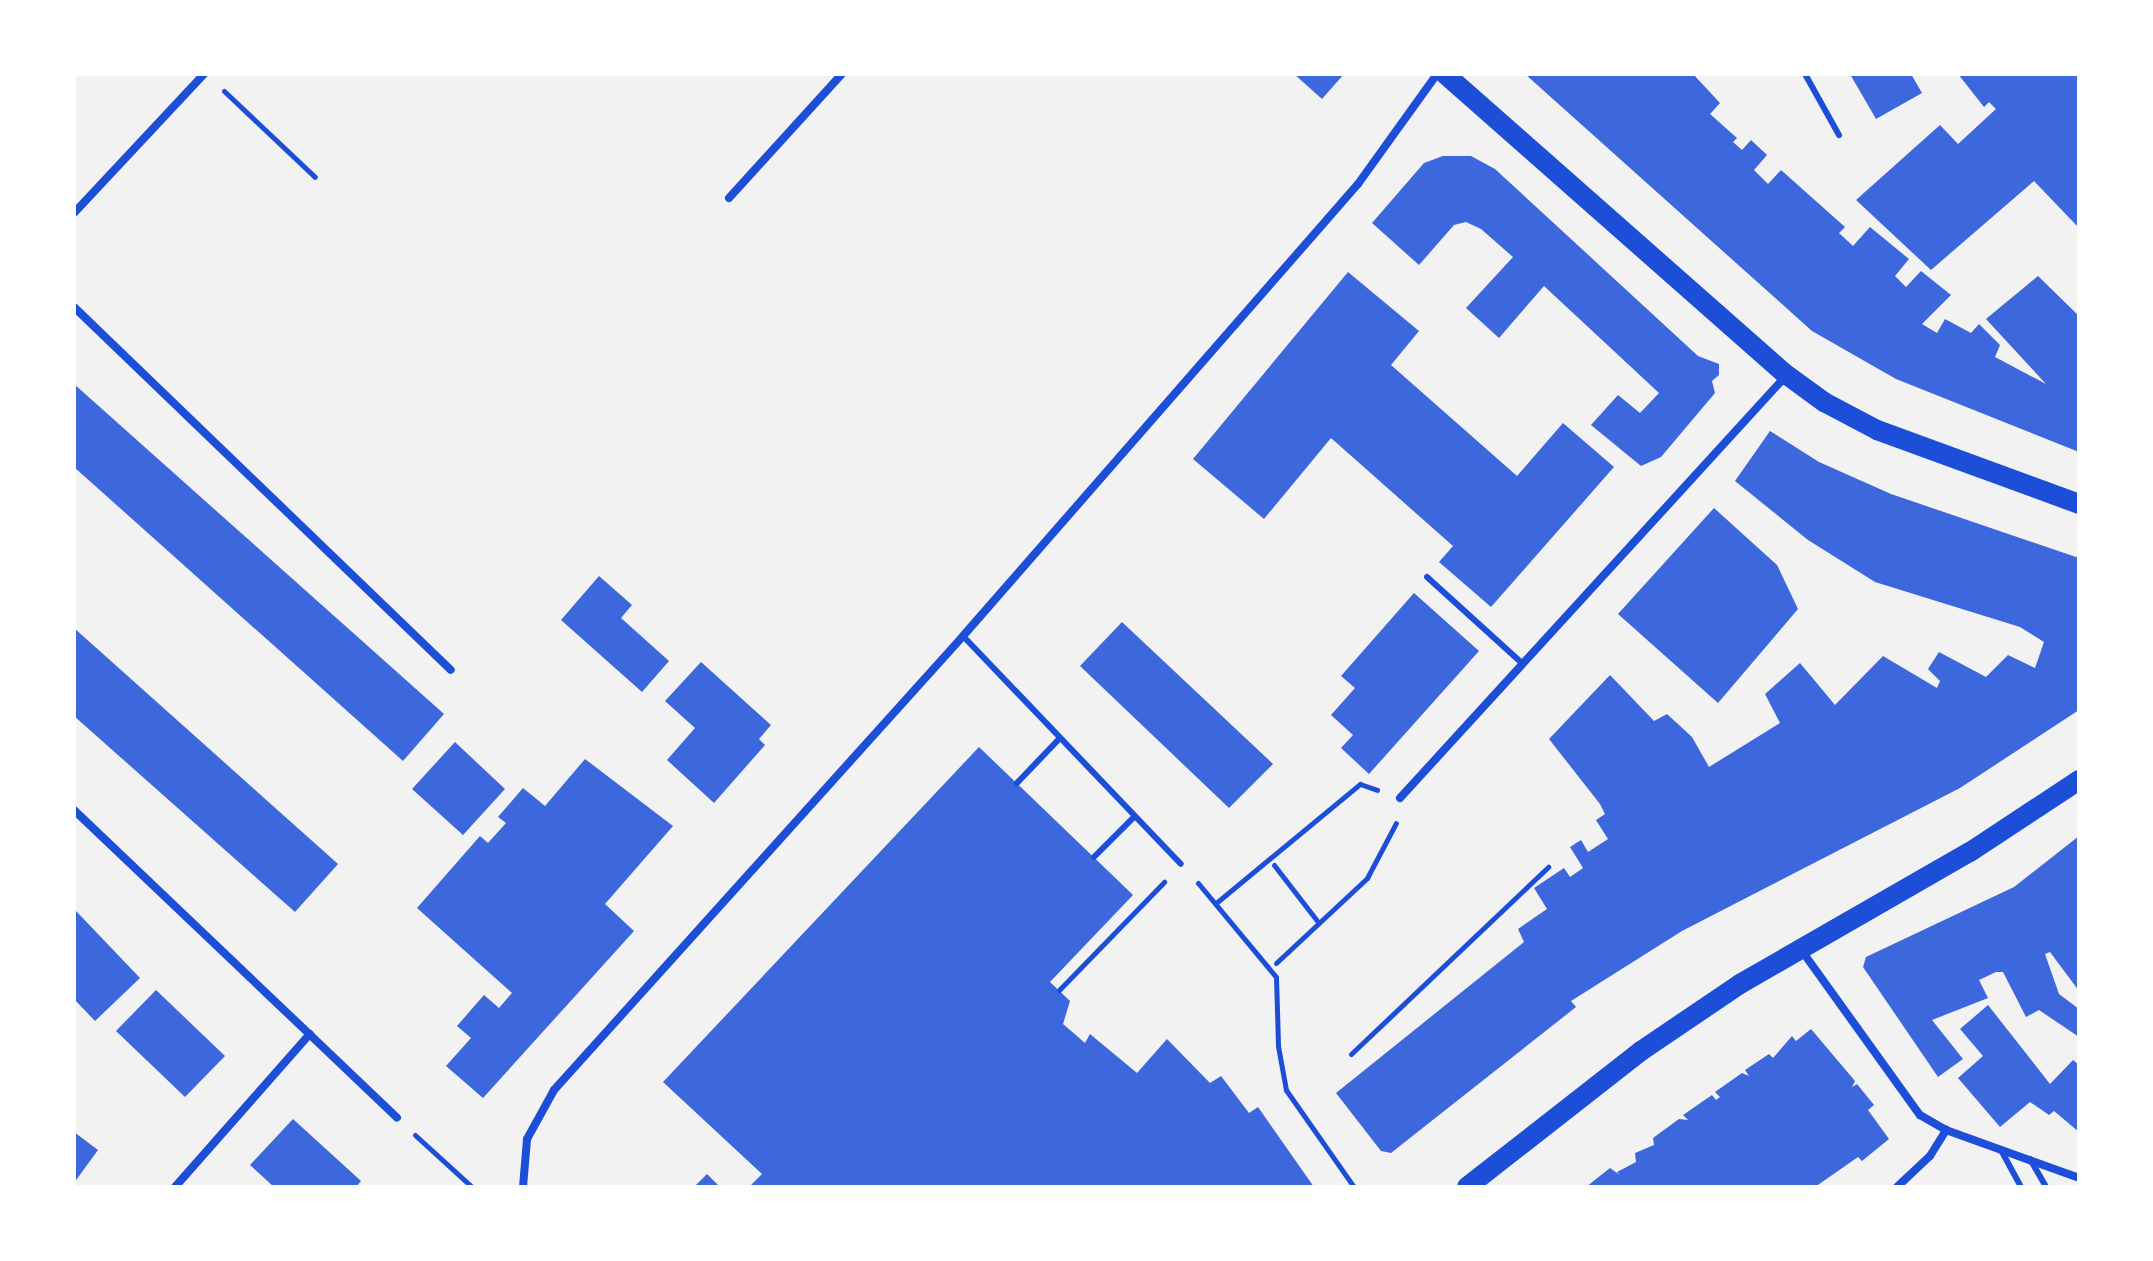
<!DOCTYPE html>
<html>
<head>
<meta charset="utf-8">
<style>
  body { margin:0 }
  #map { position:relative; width:2153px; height:1261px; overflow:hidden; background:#f2f2f2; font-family:"Open Sans",sans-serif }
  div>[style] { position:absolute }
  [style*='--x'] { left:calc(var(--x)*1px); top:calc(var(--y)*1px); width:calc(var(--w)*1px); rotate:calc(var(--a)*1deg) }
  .building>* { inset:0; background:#3d67dc }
  .path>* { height:5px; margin:-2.5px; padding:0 2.5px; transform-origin:2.5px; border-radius:2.5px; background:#1d4ed8 }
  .service>* { height:6px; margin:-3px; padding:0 3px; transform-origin:3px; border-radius:3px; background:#1d4ed8 }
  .minor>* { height:8px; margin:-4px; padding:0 4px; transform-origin:4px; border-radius:4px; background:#1d4ed8 }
  .primary>* { height:20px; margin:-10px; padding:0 10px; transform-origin:10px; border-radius:10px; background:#1d4ed8 }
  span { translate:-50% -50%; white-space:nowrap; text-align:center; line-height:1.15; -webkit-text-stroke:8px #fff; paint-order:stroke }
  .frame { position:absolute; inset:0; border:76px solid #fff; pointer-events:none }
</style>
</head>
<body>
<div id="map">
  <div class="building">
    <div style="clip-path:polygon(1294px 74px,1344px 74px,1322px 99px)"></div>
    <div style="clip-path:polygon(1525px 74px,1693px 74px,1720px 103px,1710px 114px,1737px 138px,1733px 142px,1742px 150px,1751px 140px,1767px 155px,1754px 170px,1768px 184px,1781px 170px,1845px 227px,1839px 233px,1853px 246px,1870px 227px,1909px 259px,1895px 276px,1906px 287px,1921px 271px,1951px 295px,1922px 324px,1937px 333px,1945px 319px,1971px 333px,1979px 324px,2000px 345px,1995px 357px,2046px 384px,1986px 319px,2038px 276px,2079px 316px,2079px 452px,1896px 379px,1812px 331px)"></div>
    <div style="clip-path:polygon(1850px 74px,1911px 74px,1922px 93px,1876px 119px)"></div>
    <div style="clip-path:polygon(1958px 74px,2079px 74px,2079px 228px,2034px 181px,1931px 270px,1856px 200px,1940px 125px,1958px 144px,1996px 109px,1989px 102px,1984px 107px)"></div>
    <div style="clip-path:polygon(1443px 156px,1471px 156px,1495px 169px,1698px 356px,1719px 364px,1719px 375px,1712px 381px,1715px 393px,1661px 457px,1641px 466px,1591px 425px,1618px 395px,1640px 413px,1659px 393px,1544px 286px,1499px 338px,1466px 308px,1513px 257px,1481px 229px,1466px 222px,1454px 225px,1419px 265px,1372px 223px,1424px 163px)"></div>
    <div style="clip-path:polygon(1348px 272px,1419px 331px,1391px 365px,1517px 476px,1563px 423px,1614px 467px,1491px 607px,1439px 562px,1453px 546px,1331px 438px,1264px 519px,1193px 459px)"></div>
    <div style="clip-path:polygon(74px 384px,444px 714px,403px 761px,74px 467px)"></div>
    <div style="clip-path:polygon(1770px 431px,1819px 462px,1891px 494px,2079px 558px,2079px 710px,1960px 788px,1682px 931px,1571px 1001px,1576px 1007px,1415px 1134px,1391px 1153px,1381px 1151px,1336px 1093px,1524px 942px,1518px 929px,1547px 909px,1534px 888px,1564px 868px,1570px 877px,1583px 868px,1570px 847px,1581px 840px,1588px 852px,1608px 839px,1596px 820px,1605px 814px,1600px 804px,1549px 739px,1610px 675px,1654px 721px,1667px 714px,1692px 737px,1709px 767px,1780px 723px,1765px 694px,1800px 663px,1835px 705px,1883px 656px,1937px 688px,1940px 681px,1928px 669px,1939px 652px,1986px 677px,2008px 655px,2035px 668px,2044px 642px,2020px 627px,1875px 582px,1808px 540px,1735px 481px)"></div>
    <div style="clip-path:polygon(1714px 508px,1777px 565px,1798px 609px,1718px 703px,1618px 614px)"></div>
    <div style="clip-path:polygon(599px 576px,632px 605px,621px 618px,669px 661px,642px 692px,561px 620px)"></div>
    <div style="clip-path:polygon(1414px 593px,1479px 651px,1369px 774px,1341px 748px,1353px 735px,1331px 715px,1355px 688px,1341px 676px)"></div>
    <div style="clip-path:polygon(1122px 622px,1273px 764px,1229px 808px,1080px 666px)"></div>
    <div style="clip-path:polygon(74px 628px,338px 864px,295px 912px,74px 716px)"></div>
    <div style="clip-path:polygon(701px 662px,771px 725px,759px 739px,765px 745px,714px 803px,667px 760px,695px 728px,665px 701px)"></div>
    <div style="clip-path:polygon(455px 742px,505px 789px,463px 835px,412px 789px)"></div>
    <div style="clip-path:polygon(979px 747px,1133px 895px,1050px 982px,1070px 1001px,1063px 1024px,1085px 1043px,1090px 1034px,1137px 1073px,1167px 1039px,1210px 1083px,1221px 1076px,1249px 1113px,1258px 1107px,1314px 1187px,749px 1187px,762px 1174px,663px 1082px)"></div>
    <div style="clip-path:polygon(585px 759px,673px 826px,605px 904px,634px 931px,483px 1098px,446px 1066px,471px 1038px,457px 1026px,484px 995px,499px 1008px,512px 993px,417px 908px,480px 836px,488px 843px,506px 823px,498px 817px,523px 788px,545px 806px)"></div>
    <div style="clip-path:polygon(2079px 836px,2079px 991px,2050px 952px,2045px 954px,2059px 994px,2079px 1009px,2079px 1037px,2039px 1010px,2026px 1017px,2003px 972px,1996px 972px,1979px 980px,1988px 998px,1932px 1020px,1963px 1059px,1938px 1077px,1863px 967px,1866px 957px,2014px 887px)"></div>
    <div style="clip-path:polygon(76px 911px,140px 978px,95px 1021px,74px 999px)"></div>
    <div style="clip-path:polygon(156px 990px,225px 1056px,185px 1097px,116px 1031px)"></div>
    <div style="clip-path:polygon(1988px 1005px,2050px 1084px,2073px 1060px,2079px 1065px,2079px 1132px,2054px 1111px,2049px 1115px,2030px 1102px,2000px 1127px,1958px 1078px,1983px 1056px,1960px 1029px)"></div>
    <div style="clip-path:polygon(1811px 1029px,1855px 1081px,1852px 1087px,1857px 1084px,1874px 1105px,1868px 1110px,1889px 1139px,1862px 1161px,1858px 1157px,1815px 1187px,1586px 1187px,1610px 1168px,1620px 1175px,1617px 1172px,1636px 1162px,1635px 1153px,1654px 1145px,1653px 1138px,1679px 1119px,1688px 1120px,1683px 1115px,1712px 1095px,1716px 1100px,1720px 1097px,1715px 1092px,1742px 1073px,1749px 1076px,1745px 1070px,1769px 1054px,1773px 1058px,1792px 1036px,1796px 1041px)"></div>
    <div style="clip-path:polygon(293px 1119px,361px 1181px,356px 1187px,274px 1187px,250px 1165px)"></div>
    <div style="clip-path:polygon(74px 1132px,98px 1150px,74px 1183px)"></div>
    <div style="clip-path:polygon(707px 1174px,720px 1187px,694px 1187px)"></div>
  </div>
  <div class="path">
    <div style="--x:224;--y:91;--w:125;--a:43.4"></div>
    <div style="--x:1274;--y:865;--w:72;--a:52.3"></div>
    <div style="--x:1198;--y:883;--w:122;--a:50.3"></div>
    <div style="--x:1276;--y:977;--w:69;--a:88.3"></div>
    <div style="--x:1278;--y:1046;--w:45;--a:79.7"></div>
    <div style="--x:1286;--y:1090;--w:118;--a:55"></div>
    <div style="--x:1216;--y:903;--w:187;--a:-39.6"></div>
    <div style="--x:1360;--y:784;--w:18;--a:19"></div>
    <div style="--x:1276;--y:963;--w:125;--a:-43"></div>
    <div style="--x:1367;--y:878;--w:62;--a:-62.2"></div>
    <div style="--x:1059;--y:990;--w:151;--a:-45.8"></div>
    <div style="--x:1351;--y:1054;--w:272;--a:-43.5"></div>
    <div style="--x:415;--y:1135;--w:77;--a:42.4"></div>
  </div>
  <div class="service">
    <div style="--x:1805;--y:74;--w:70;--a:60.9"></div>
    <div style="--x:1427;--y:577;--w:128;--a:42.2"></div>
    <div style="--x:963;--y:636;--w:315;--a:46.3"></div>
    <div style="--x:1017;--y:783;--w:61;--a:-46.3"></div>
    <div style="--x:1094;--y:857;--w:55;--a:-45"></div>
    <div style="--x:2001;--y:1150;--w:42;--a:61.6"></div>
    <div style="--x:2030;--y:1159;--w:32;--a:60"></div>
  </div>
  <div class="minor">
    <div style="--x:729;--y:198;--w:168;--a:-47.7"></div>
    <div style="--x:74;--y:213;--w:190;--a:-46.9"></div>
    <div style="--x:74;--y:307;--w:523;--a:43.92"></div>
    <div style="--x:1400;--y:798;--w:570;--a:-47.56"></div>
    <div style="--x:74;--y:810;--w:446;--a:43.6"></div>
    <div style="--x:1802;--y:951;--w:202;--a:54.3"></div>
    <div style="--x:1920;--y:1115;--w:30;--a:30"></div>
    <div style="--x:1946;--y:1130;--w:141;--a:19.8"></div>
    <div style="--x:175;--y:1187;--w:204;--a:-48.6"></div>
    <div style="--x:523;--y:1187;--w:48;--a:-85.2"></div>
    <div style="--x:527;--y:1139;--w:56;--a:-61.1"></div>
    <div style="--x:554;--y:1090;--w:611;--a:-47.98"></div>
    <div style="--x:963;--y:636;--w:600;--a:-48.85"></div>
    <div style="--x:1358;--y:184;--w:135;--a:-54.3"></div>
    <div style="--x:1897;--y:1187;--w:45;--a:-43.2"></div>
    <div style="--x:1930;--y:1156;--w:31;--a:-58"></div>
  </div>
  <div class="primary">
    <div style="--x:1445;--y:74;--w:456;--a:41.4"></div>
    <div style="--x:1787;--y:375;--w:46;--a:36.1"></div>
    <div style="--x:1824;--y:402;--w:60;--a:27.8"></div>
    <div style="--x:1877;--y:430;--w:215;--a:20.1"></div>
    <div style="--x:1467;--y:1187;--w:221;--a:-38"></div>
    <div style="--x:1641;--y:1051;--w:120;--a:-34.1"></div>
    <div style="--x:1740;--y:984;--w:265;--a:-29.9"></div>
    <div style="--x:1970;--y:852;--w:131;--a:-33.4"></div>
  </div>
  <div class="frame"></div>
</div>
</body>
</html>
